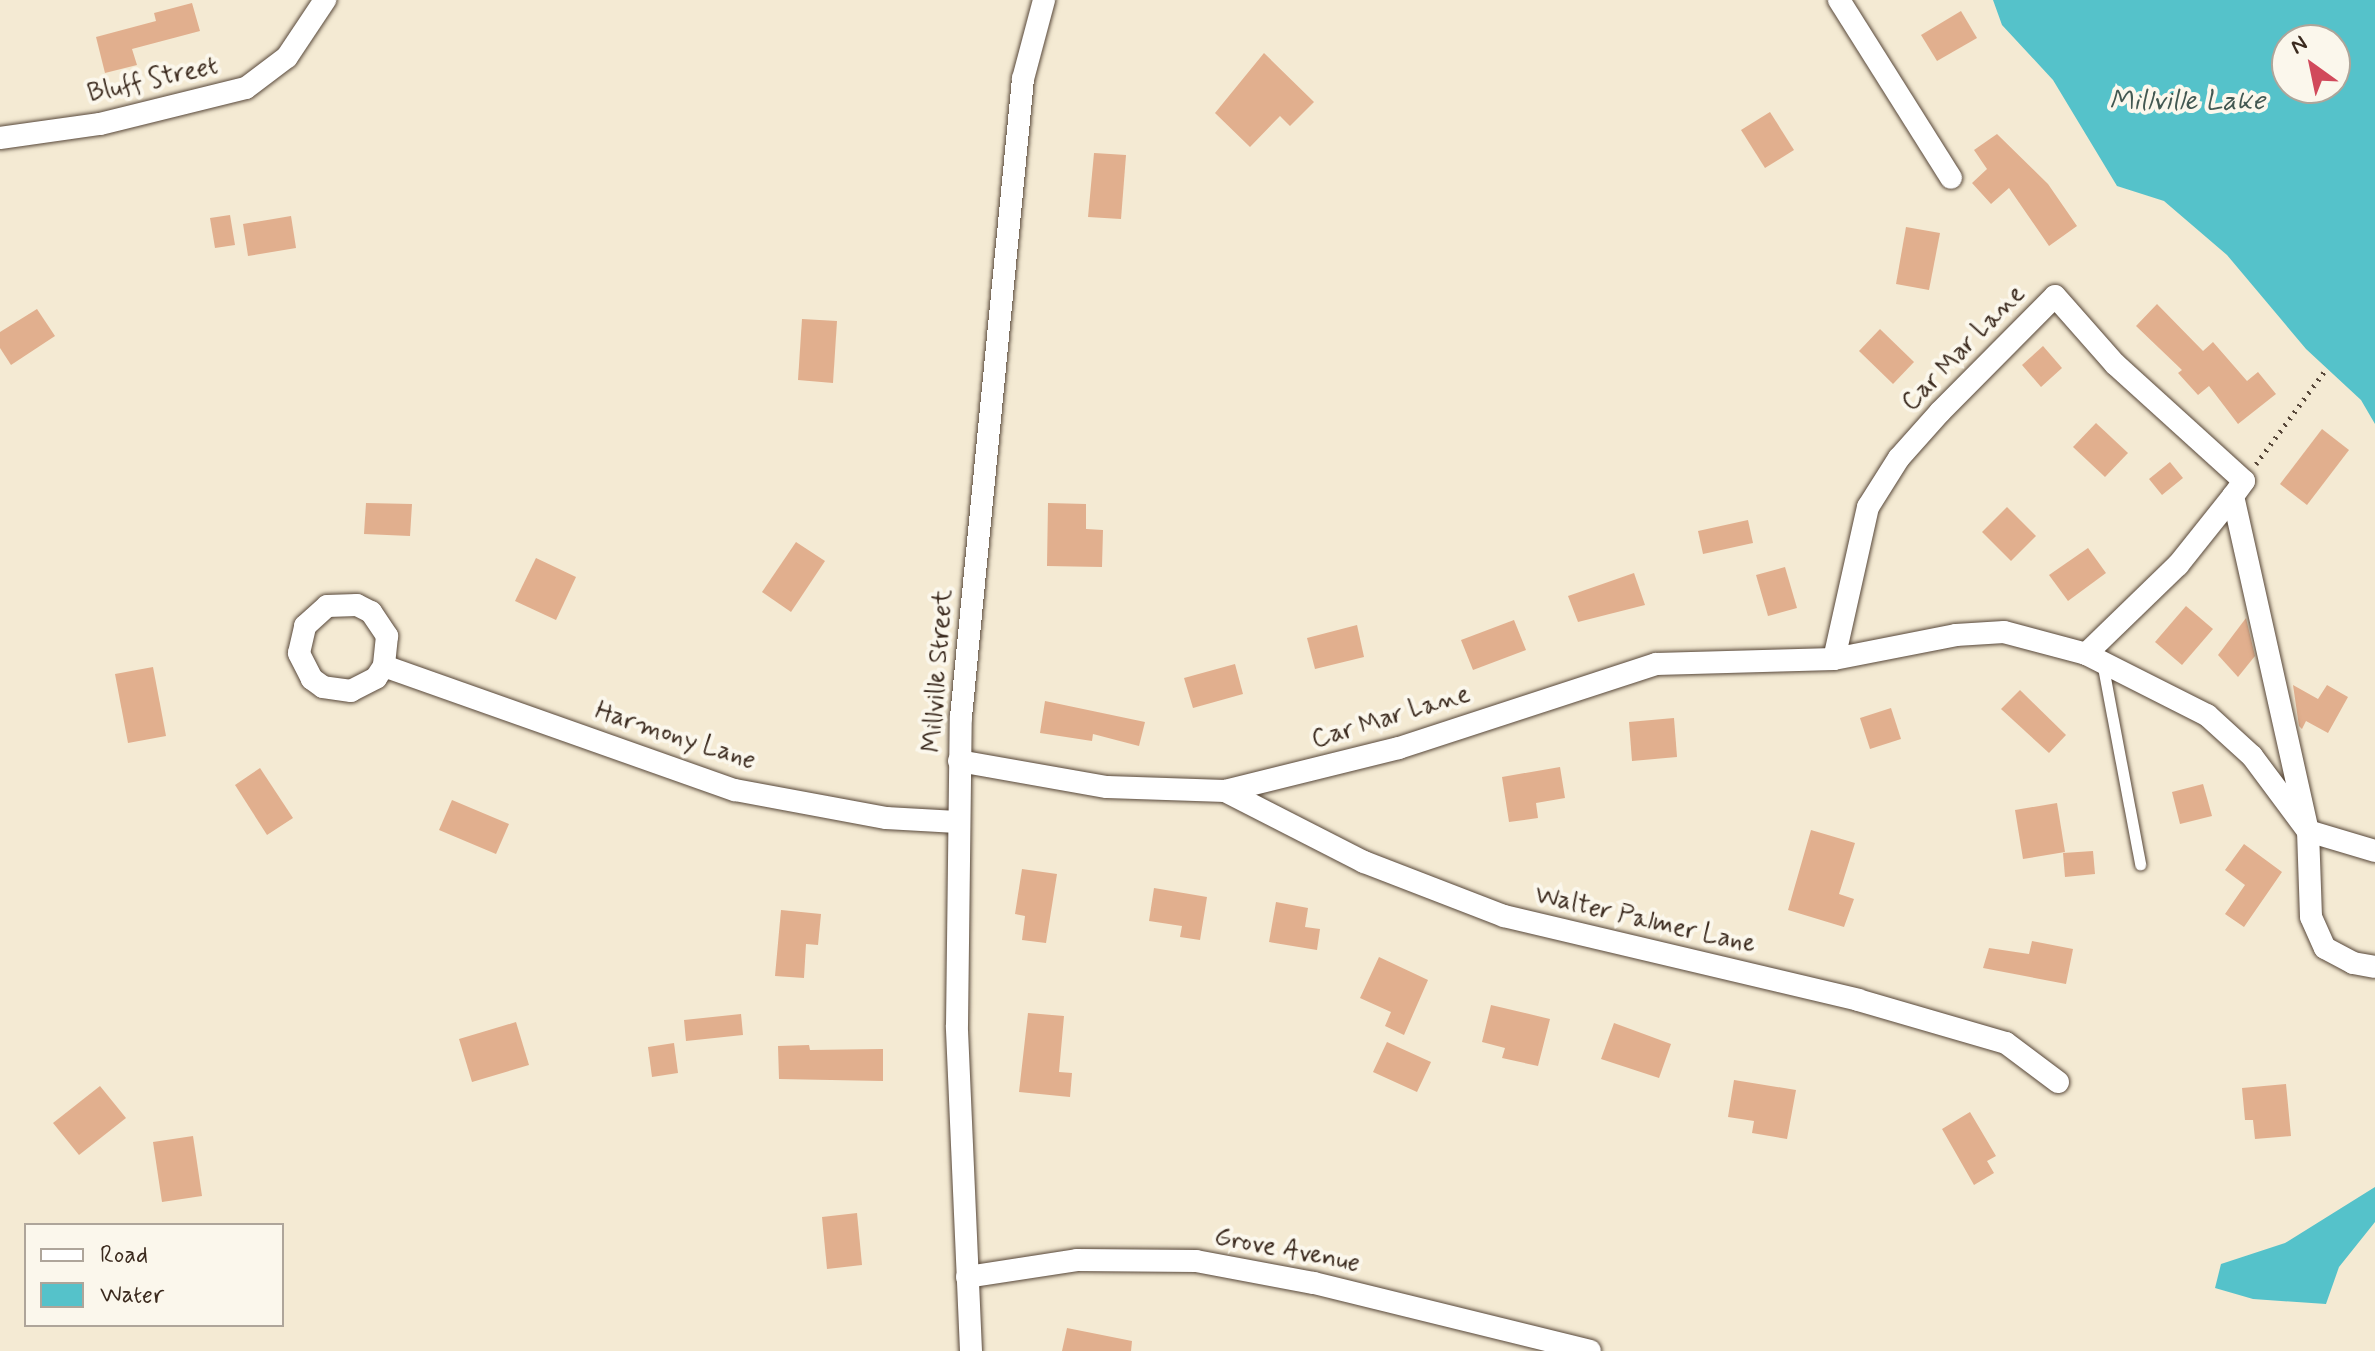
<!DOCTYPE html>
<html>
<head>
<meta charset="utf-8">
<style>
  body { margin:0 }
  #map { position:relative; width:2375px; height:1351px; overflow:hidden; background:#f4ead3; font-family:Mynerve,sans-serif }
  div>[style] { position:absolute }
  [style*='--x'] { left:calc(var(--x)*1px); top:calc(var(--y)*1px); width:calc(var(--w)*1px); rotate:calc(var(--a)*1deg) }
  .water>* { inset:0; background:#55c2ca }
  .building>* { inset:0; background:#e1af8e }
  .path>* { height:5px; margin-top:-2.5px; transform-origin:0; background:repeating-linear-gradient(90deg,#574739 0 2px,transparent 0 8px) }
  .roads { filter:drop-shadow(0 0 2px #574739) drop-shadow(0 0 2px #574739) }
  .lane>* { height:11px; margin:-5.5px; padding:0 5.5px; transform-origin:5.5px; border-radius:5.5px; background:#fff }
  .street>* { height:22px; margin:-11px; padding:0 11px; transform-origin:11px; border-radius:11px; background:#fff }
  span { translate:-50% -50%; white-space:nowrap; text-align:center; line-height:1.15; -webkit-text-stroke:8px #fbf7ec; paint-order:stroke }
  .street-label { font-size:26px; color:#3b2a1e }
  .water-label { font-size:28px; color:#435852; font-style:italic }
  .legend { position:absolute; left:24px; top:1223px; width:260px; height:104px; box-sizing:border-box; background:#fbf7ec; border:2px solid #aea59a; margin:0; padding:10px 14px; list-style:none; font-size:24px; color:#3b2a1e }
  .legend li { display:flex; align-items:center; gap:16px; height:40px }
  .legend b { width:40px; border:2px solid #aea59a }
  .north { position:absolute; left:2271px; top:24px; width:80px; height:80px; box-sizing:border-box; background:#fbf7ec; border:2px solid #aea59a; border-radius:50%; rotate:327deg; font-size:22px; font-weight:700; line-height:32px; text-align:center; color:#3b2a1e }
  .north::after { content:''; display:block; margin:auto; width:28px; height:36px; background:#d1495b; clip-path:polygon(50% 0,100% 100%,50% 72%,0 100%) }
</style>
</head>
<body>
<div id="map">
  <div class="water">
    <div style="clip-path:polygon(evenodd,1993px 0,2375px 0,2375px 424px,2361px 400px,2306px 349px,2227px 255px,2164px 201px,2117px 186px,2053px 80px,2002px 25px,1993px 0,2287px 40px,2335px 40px,2335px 88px,2287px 88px,2287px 40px)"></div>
    <div style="clip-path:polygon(2375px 1187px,2375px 1222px,2339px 1267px,2326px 1304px,2253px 1299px,2215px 1288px,2221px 1264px,2285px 1243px)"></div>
  </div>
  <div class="building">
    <div style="clip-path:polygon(192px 3px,200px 31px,132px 49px,137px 65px,105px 73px,96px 37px,156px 21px,154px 13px)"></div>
    <div style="clip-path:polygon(1961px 11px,1977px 38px,1937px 61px,1921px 35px)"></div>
    <div style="clip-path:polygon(1264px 53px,1314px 102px,1290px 126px,1280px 116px,1250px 147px,1215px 113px)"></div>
    <div style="clip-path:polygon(1770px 112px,1794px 150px,1765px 168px,1741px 130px)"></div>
    <div style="clip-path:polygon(1997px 134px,2048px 184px,2077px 226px,2049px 246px,2009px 188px,1991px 204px,1972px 183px,1987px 169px,1974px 150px)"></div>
    <div style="clip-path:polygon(1094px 153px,1126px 155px,1121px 219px,1088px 217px)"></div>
    <div style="clip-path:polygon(230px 215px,235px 245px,215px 248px,210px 218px)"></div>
    <div style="clip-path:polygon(291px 216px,296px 248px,248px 256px,243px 224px)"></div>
    <div style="clip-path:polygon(1906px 227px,1940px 233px,1929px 290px,1896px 284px)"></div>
    <div style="clip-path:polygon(2157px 304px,2203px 351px,2213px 342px,2247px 381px,2258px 372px,2276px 394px,2238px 424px,2209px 386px,2198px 395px,2178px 373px,2182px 370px,2136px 326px)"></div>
    <div style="clip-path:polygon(37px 309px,55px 336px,11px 365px,0 348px,0 332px)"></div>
    <div style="clip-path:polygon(802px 319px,837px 321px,833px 383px,798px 380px)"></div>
    <div style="clip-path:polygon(1880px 329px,1914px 362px,1893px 384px,1859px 351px)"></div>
    <div style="clip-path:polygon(2043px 346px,2062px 368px,2041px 387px,2022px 365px)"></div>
    <div style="clip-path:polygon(2096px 423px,2128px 453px,2105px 477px,2073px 447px)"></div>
    <div style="clip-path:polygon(2322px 429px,2349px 450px,2307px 505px,2280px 484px)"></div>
    <div style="clip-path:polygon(2170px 462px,2183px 478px,2162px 495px,2149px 479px)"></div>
    <div style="clip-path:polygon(366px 503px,412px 504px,410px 536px,364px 534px)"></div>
    <div style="clip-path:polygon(1048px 503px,1086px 504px,1086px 529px,1103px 530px,1102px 567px,1047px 566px)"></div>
    <div style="clip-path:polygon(2007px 507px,2036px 536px,2011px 561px,1982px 532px)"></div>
    <div style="clip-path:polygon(1748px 520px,1753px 543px,1703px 554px,1698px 531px)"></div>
    <div style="clip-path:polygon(796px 542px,825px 561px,791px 612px,762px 592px)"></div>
    <div style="clip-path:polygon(2088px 548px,2106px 573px,2068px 601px,2049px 575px)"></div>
    <div style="clip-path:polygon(536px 558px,576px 577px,556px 620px,515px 601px)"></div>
    <div style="clip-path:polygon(1785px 567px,1797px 608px,1768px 616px,1756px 575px)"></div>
    <div style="clip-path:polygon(1634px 573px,1645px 605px,1578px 622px,1568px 596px)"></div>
    <div style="clip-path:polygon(2186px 606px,2213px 629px,2182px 665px,2155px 642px)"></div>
    <div style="clip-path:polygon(2246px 618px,2255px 656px,2238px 677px,2218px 655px)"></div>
    <div style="clip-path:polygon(1514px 620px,1526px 650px,1473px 670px,1461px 640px)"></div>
    <div style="clip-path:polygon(1357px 625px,1364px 657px,1315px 669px,1307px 638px)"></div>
    <div style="clip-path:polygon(1235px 664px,1243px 694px,1193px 708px,1184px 678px)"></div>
    <div style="clip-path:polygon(153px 667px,166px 736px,128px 743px,115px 674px)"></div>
    <div style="clip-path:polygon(2293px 685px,2318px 699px,2327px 685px,2348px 697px,2328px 733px,2306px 721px,2302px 729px,2299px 726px)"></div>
    <div style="clip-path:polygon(2020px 690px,2066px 735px,2049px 753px,2001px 709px)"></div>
    <div style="clip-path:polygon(1045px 701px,1145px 722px,1139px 746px,1093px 734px,1092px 741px,1040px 733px)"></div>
    <div style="clip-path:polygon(1891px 708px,1901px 739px,1870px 749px,1860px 718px)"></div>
    <div style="clip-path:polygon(1674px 718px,1677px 757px,1632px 761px,1629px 722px)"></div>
    <div style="clip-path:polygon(1560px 767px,1565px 798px,1536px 803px,1538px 818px,1509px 822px,1502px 777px)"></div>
    <div style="clip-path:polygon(260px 768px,293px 818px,267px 835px,235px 785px)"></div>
    <div style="clip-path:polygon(2203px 784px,2212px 816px,2180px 824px,2172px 792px)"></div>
    <div style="clip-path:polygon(452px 800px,509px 824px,496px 854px,439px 830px)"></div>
    <div style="clip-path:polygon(2057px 803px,2065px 852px,2023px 859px,2015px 810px)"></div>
    <div style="clip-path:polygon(1811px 830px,1855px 843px,1839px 894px,1854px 899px,1844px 927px,1788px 910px)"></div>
    <div style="clip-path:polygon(2244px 844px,2282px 872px,2244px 927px,2225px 914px,2245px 885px,2225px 870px)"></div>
    <div style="clip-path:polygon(2093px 851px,2095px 874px,2065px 877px,2063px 853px)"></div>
    <div style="clip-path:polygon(1022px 869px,1057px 874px,1046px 943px,1022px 940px,1025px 916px,1015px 914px)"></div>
    <div style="clip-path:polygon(1154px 888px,1207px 897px,1200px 940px,1180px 937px,1182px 926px,1149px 921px)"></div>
    <div style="clip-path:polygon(1276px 902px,1308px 908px,1305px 927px,1320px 929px,1317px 950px,1269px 942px)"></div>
    <div style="clip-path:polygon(781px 910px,821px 914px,818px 945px,806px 944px,804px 978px,775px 976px)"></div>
    <div style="clip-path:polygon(2032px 941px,2073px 949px,2066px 984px,1983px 968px,1989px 948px,2029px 954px)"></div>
    <div style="clip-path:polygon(1379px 957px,1428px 980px,1404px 1035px,1385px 1026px,1391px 1012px,1360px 998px)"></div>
    <div style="clip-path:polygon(1491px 1005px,1550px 1019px,1538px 1066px,1502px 1058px,1505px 1048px,1482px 1042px)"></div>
    <div style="clip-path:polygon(1028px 1013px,1064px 1016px,1059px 1072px,1072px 1073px,1070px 1097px,1019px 1092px)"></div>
    <div style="clip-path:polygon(741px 1014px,743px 1035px,686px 1041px,684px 1020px)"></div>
    <div style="clip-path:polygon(516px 1022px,529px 1065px,472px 1082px,459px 1039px)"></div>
    <div style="clip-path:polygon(1614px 1023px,1671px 1044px,1659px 1078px,1601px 1059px)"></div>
    <div style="clip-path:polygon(1387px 1042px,1431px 1062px,1417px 1092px,1373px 1072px)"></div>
    <div style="clip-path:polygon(674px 1043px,678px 1073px,652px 1077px,648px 1047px)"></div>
    <div style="clip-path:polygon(809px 1045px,810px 1050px,883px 1049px,883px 1081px,779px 1079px,778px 1046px)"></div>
    <div style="clip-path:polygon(1734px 1080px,1796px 1090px,1787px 1139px,1752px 1133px,1754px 1121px,1728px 1117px)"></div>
    <div style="clip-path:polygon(2286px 1084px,2291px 1136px,2255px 1139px,2253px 1120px,2245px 1120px,2242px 1088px)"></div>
    <div style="clip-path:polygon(100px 1086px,126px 1118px,79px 1155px,53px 1123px)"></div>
    <div style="clip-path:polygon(1970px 1112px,1996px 1156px,1987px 1161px,1994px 1173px,1974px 1185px,1942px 1129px)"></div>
    <div style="clip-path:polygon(193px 1136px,202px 1196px,162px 1202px,153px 1142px)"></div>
    <div style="clip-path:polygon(857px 1213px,862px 1265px,827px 1269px,822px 1217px)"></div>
    <div style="clip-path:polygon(1067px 1328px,1132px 1341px,1131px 1351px,1062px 1351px)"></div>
  </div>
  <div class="path">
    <div style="--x:2256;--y:464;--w:119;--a:-53.5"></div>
  </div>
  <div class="roads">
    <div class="lane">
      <div style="--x:2102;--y:662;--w:206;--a:79.3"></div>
    </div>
    <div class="street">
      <div style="--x:1839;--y:0;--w:210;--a:57.8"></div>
      <div style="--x:0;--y:138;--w:101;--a:-8"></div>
      <div style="--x:100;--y:124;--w:150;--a:-13.9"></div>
      <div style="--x:246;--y:88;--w:51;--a:-37.1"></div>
      <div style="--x:287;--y:57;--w:69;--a:-56.3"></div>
      <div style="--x:2086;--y:654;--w:128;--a:-44.1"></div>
      <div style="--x:2178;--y:565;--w:88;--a:-51.4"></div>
      <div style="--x:1834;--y:659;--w:156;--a:-77.4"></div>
      <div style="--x:1868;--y:507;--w:58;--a:-57.7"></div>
      <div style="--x:1899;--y:458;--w:62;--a:-48.3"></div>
      <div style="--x:1940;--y:412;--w:163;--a:-45.2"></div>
      <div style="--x:2055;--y:296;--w:91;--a:48.6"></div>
      <div style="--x:2115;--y:364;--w:174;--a:42.2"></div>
      <div style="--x:2244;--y:481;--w:19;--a:126"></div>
      <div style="--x:2233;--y:496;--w:343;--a:77.4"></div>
      <div style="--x:2308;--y:831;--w:86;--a:88"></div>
      <div style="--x:2311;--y:917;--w:34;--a:66"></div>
      <div style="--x:2325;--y:948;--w:32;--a:28"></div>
      <div style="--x:2353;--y:963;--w:22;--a:10"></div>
      <div style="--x:384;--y:666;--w:14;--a:124"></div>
      <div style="--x:376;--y:678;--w:28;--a:153"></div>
      <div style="--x:351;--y:691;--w:28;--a:-172"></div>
      <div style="--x:323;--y:687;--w:14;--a:-144"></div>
      <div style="--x:312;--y:679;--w:29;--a:-117"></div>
      <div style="--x:299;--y:653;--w:28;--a:-77"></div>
      <div style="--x:305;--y:626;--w:30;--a:-42"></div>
      <div style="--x:327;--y:606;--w:30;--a:-2"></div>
      <div style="--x:357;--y:605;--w:16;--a:27"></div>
      <div style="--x:371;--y:612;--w:29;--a:56"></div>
      <div style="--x:387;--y:636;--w:30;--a:96"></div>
      <div style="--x:384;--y:666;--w:372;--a:19.5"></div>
      <div style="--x:735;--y:790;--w:154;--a:10.5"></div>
      <div style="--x:886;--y:818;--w:71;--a:3.2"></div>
      <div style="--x:959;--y:761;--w:150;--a:10"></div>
      <div style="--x:1107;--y:787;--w:118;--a:1.9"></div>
      <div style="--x:1225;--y:791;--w:179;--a:-13.9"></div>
      <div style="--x:1399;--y:748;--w:270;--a:-18.1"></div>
      <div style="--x:1656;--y:664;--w:178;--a:-1.6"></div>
      <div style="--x:1834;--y:659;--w:124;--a:-11.1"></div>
      <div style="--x:1956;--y:635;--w:48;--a:-3.6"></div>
      <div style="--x:2004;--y:632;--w:85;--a:15"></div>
      <div style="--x:2086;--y:654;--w:136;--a:26.8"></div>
      <div style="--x:2207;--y:715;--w:61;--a:42.3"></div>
      <div style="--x:2252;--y:756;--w:94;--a:53.3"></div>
      <div style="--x:2308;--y:831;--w:70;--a:16.6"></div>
      <div style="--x:1225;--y:791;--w:156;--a:27.1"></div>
      <div style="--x:1364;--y:862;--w:150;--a:21.1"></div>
      <div style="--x:1504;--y:916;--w:364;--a:13.3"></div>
      <div style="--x:1858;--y:1000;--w:154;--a:16.2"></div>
      <div style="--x:2006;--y:1043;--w:65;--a:36.9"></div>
      <div style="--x:967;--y:1277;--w:111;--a:-8.8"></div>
      <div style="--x:1077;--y:1260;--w:119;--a:0.5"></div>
      <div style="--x:1196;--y:1261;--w:120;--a:10.6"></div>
      <div style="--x:1314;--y:1283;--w:284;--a:13.8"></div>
      <div style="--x:971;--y:1351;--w:326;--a:-92.5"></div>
      <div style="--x:957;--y:1025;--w:308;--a:-89.3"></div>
      <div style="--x:961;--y:717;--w:641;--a:-84.45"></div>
      <div style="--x:1023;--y:79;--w:82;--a:-75.1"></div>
    </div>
  </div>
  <div class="street-label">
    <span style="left:153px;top:81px;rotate:-13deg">Bluff Street</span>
    <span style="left:1964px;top:349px;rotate:-46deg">Car Mar Lane</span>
    <span style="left:939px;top:671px;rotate:-86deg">Millville Street</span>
    <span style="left:1391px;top:718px;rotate:-17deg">Car Mar Lane</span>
    <span style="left:675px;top:737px;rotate:18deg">Harmony Lane</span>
    <span style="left:1645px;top:921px;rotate:13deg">Walter Palmer Lane</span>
    <span style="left:1287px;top:1251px;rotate:11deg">Grove Avenue</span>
  </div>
  <div class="water-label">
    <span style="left:2187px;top:102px">Millville Lake</span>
  </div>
  <ul class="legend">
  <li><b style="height:10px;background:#fff"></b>Road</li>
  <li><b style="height:22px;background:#55c2ca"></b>Water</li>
  </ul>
  <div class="north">N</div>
</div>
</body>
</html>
